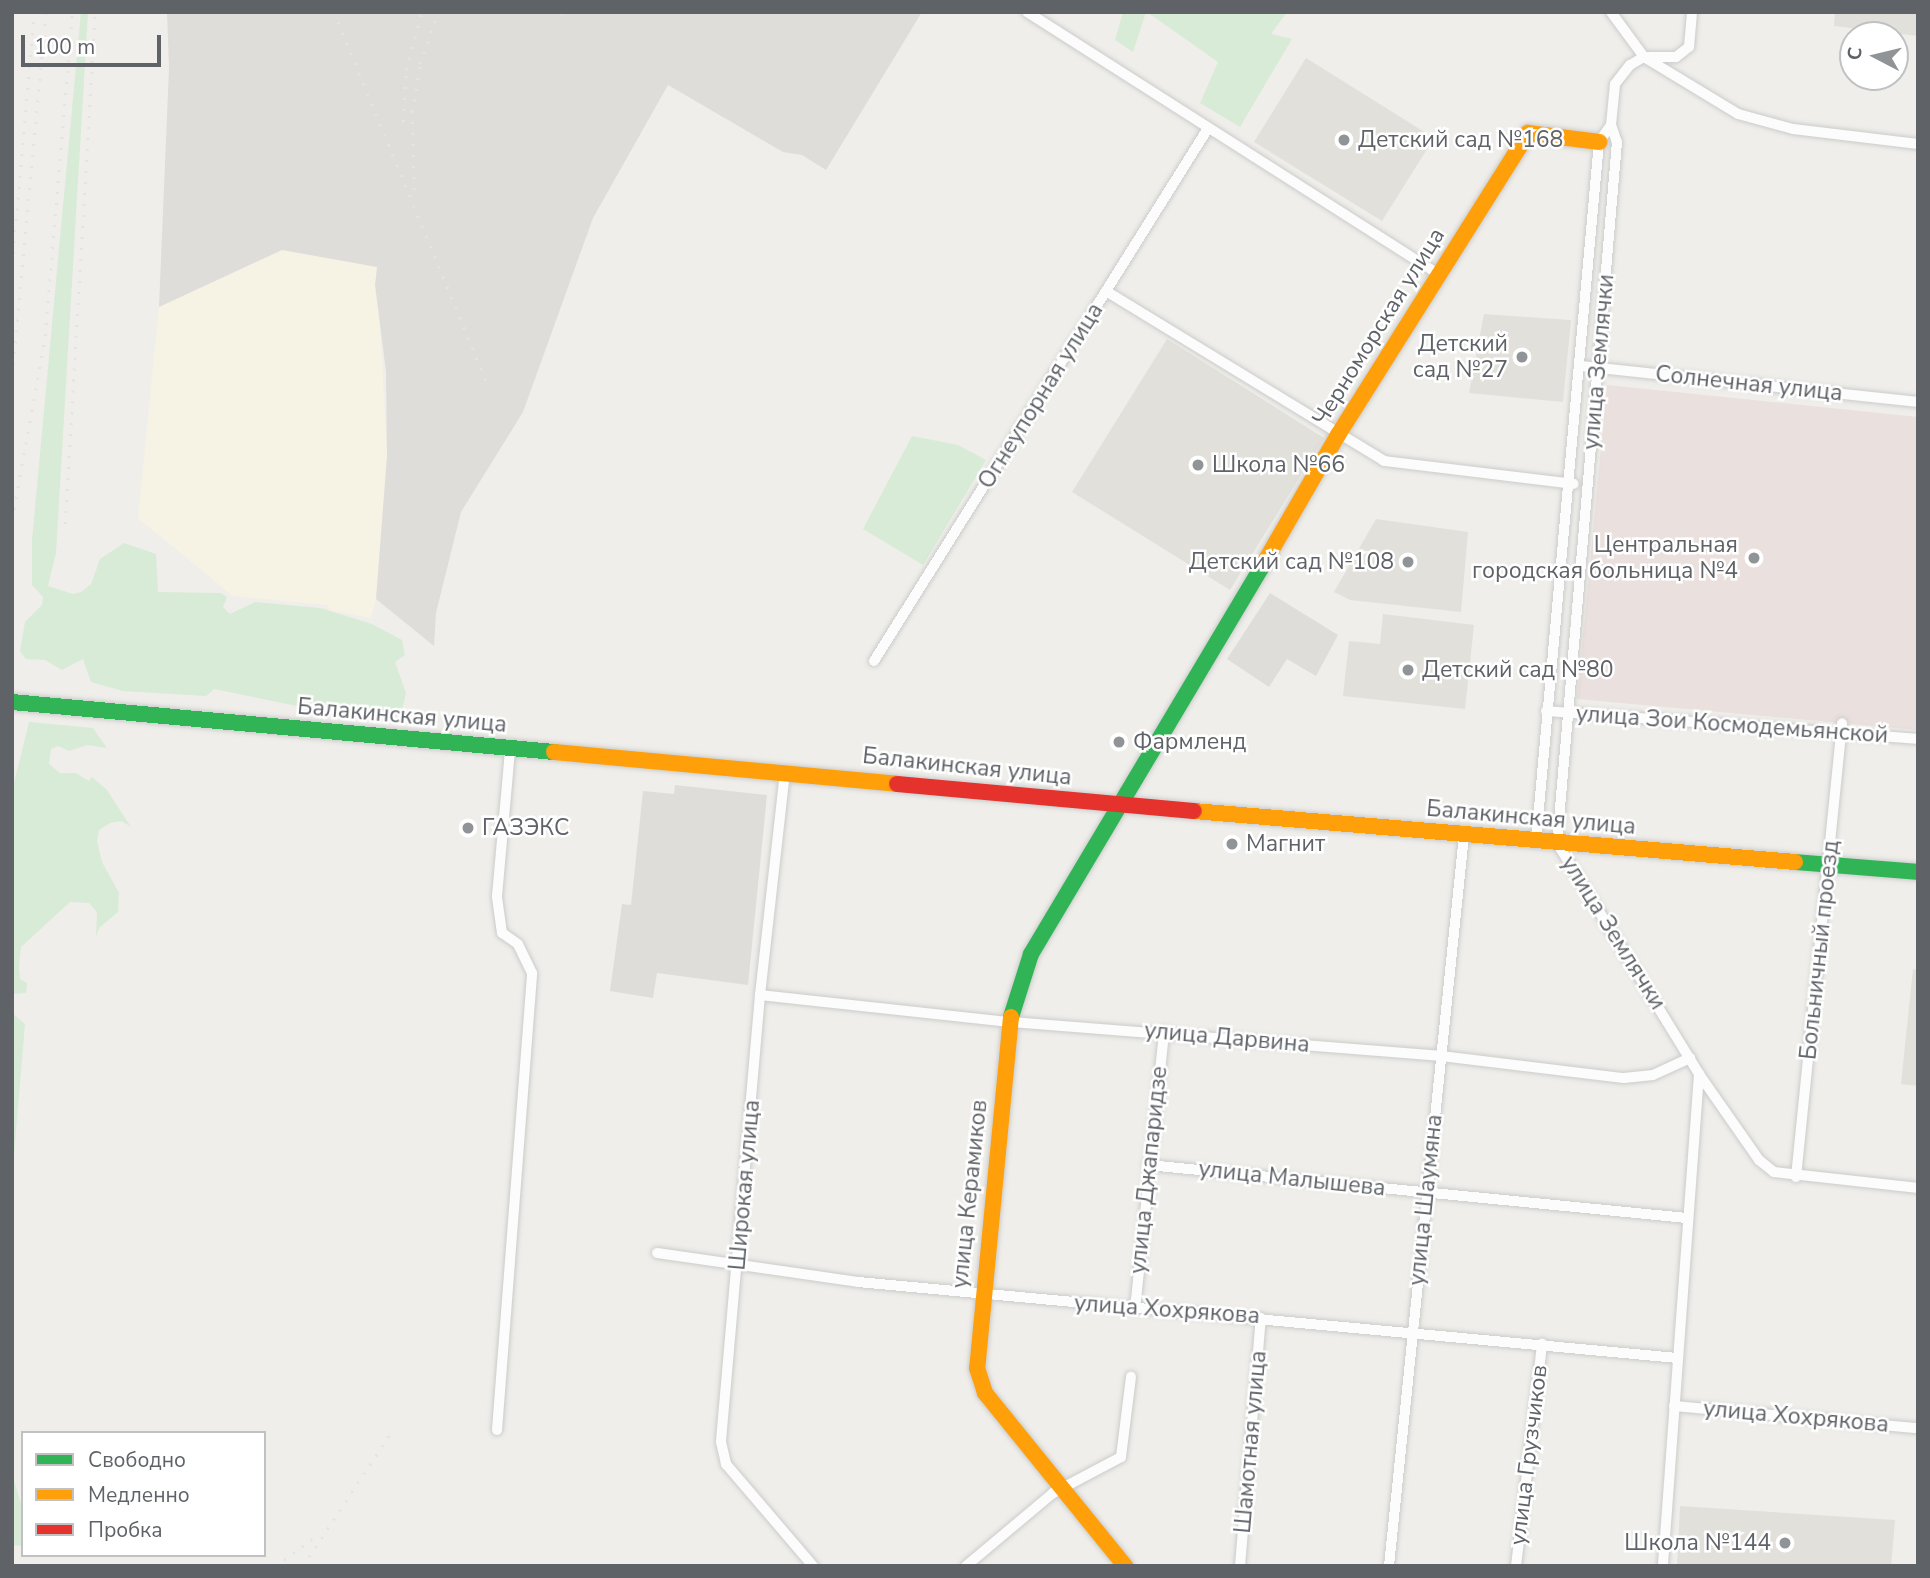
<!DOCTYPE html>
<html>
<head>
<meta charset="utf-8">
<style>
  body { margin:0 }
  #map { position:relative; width:1930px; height:1578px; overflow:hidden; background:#efeeea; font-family:"Nunito Sans",sans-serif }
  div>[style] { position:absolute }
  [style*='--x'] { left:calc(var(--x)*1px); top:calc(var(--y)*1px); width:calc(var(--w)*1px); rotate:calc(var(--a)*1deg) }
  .commercial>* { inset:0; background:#f7f3e4 }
  .industrial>* { inset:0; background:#dfddda }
  .education>* { inset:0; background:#e2e0da }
  .medical>* { inset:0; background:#eae0de }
  .green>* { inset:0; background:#d8ebd6 }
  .roads { filter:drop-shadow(0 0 2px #cbcccc) drop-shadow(0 0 2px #cbcccc) }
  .street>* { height:10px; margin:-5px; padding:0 5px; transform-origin:5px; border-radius:5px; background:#fdfcfc }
  .fast>* { height:16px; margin:-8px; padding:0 8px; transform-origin:8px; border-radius:8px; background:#30b455 }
  .slow>* { height:16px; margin:-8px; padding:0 8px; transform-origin:8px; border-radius:8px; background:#ff9f0a }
  .jam>* { height:16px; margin:-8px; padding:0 8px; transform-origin:8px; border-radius:8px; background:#e5322d }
  .rail>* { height:2.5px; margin-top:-1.25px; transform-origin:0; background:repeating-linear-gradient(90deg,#e4e4e4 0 2px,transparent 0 11px) }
  .dots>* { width:19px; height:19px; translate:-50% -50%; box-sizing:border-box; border:4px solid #fff; border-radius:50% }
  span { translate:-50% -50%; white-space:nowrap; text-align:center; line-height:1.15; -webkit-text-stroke:5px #fff; paint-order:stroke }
  .poi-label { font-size:23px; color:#5f6368 }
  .left { translate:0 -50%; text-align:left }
  .right { translate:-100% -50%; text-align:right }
  .street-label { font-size:23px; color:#5f6368 }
  .frame { position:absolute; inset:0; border:14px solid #5f6368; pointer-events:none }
  .legend { position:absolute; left:21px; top:1431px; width:245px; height:126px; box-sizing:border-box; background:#fff; border:2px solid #bfc1c3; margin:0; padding:9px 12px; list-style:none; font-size:21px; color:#5f6368 }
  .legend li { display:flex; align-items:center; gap:14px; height:35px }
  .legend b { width:35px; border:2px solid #bfc1c3 }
  .north { position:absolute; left:1839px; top:21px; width:70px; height:70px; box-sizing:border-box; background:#fff; border:2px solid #bfc1c3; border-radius:50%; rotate:277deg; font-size:19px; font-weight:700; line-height:28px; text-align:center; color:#5f6368 }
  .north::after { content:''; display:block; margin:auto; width:24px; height:32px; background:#919496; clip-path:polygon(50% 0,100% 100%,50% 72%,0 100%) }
  .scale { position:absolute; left:21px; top:35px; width:140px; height:32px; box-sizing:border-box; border:4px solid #5f6368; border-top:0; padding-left:9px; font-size:21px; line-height:24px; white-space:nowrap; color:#5f6368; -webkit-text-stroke:5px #fff; paint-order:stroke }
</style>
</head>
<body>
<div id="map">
  <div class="commercial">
    <div style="clip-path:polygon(282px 250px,377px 267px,387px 456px,376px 599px,371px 618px,330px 610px,327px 605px,233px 596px,138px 518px,159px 307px)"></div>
  </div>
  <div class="industrial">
    <div style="clip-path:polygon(167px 12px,922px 12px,826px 170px,802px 155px,783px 152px,668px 85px,593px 218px,523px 412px,461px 512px,436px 613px,434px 646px,376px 599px,387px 456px,386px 372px,375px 285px,377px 267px,282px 250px,159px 307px,169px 68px)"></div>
    <div style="clip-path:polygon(1270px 593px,1338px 635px,1316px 676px,1287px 659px,1269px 687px,1227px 659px)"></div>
    <div style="clip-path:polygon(675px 785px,767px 795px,748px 985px,657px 973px,653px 998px,610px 991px,622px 904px,631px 905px,643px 791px,674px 794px)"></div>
  </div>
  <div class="education">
    <div style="clip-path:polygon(1835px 12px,1918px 12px,1918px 36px,1834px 26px)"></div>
    <div style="clip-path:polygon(1306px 58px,1434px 138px,1382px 221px,1254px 142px)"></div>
    <div style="clip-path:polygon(1484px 314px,1571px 320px,1563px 402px,1469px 393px)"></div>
    <div style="clip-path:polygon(1167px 339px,1324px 438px,1230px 590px,1072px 492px)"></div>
    <div style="clip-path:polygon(1376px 519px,1468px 532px,1461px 612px,1350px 600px,1334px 592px)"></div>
    <div style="clip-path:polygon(1383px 614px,1474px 625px,1465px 709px,1343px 696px,1349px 641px,1380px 644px)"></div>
    <div style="clip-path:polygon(1913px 969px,1918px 970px,1918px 1086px,1901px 1084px)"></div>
    <div style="clip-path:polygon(1680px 1506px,1895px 1520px,1891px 1566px,1677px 1566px)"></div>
  </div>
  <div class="medical">
    <div style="clip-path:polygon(1607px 385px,1918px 417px,1918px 730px,1577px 699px)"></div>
  </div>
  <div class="green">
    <div style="clip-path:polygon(81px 12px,88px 12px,56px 553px,48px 586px,73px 594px,81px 592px,91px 584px,100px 559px,124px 543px,156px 554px,158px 592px,221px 593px,227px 597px,223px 607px,230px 614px,255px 602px,320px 608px,372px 624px,402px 640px,405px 655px,395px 662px,406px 693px,401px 714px,297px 706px,214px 689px,206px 696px,123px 691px,91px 682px,83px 659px,62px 670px,45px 660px,26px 659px,20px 651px,25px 622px,42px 605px,43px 597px,32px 585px,32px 540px)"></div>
    <div style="clip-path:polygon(1123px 12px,1146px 12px,1133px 52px,1115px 40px)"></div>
    <div style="clip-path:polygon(1147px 12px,1287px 12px,1271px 34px,1292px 39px,1240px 127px,1200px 103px,1218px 62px)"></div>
    <div style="clip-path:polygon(912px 436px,958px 445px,986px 460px,923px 565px,863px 529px)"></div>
    <div style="clip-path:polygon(29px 722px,93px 728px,107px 748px,87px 745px,69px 751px,58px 746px,51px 749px,49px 764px,60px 773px,76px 773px,89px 781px,92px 777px,107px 790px,131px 827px,122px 821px,110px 823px,99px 830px,97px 841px,102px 862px,119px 893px,118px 912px,99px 928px,96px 937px,97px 912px,89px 903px,70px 902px,21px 947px,19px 966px,20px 979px,27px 983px,26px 993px,12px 994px,12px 791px)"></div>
    <div style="clip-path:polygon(12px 1013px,25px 1024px,12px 1178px)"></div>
    <div style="clip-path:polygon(12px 1474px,23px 1510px,22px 1546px,12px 1545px)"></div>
  </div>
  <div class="roads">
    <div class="street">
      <div style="--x:1027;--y:12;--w:487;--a:32.5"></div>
      <div style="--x:1611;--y:12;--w:56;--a:53.7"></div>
      <div style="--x:1644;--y:57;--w:110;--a:31.2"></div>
      <div style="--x:1738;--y:114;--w:57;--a:15.3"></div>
      <div style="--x:1793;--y:129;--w:126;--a:6.8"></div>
      <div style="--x:1611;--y:125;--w:18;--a:71"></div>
      <div style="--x:1617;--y:142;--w:704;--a:94.89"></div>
      <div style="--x:1557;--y:843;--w:271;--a:58.4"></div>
      <div style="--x:1699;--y:1074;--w:493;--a:94.2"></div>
      <div style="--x:1106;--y:291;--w:326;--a:31.4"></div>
      <div style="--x:1384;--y:461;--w:191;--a:6.9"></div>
      <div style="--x:1581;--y:366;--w:339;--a:6.1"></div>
      <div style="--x:874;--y:661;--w:627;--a:-57.91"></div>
      <div style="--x:1546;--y:711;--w:373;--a:4.3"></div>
      <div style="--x:785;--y:772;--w:224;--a:96.4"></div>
      <div style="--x:760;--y:995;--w:449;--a:95"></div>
      <div style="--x:721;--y:1442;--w:23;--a:77"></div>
      <div style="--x:726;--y:1464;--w:134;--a:49.5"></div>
      <div style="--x:1536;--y:841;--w:702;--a:-84.85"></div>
      <div style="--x:1599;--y:142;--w:21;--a:-55"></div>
      <div style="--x:1611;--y:125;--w:41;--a:-84.4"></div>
      <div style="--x:1615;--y:84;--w:24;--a:-52"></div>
      <div style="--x:1630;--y:65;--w:16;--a:-30"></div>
      <div style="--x:1644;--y:57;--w:32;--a:0"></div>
      <div style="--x:1676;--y:57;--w:16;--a:-38"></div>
      <div style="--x:1689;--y:47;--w:35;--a:-85"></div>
      <div style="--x:760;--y:995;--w:251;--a:6.2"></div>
      <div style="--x:1010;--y:1022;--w:432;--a:4.5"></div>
      <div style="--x:1441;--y:1056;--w:184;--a:6.9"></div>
      <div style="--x:1624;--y:1078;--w:29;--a:-6"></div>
      <div style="--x:1653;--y:1075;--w:41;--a:-24.7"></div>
      <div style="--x:1699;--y:1074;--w:105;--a:55.1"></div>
      <div style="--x:1759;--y:1160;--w:19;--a:39"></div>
      <div style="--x:1774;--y:1172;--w:145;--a:6.3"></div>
      <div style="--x:1148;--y:1165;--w:542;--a:5.62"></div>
      <div style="--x:1796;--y:1177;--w:456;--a:-84.2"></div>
      <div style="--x:657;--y:1253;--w:203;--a:8.2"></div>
      <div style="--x:858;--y:1282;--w:823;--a:5.3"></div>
      <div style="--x:1135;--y:1309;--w:279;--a:-84"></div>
      <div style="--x:1674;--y:1406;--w:245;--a:5.2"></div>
      <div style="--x:497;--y:1430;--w:458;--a:-85.6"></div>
      <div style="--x:532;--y:973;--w:32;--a:-116"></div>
      <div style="--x:518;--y:944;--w:19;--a:-145"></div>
      <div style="--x:502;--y:933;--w:37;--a:-98"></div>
      <div style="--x:497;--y:896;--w:148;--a:-84.9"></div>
      <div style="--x:966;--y:1566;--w:114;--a:-40"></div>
      <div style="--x:1053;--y:1493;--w:77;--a:-27.9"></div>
      <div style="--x:1121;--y:1457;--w:81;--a:-82.9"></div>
      <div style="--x:1240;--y:1566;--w:249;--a:-85.2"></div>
      <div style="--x:1389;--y:1566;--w:735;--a:-84.14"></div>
      <div style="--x:1516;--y:1566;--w:224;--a:-83.3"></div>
    </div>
    <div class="fast">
      <div style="--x:12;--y:702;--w:544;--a:5.27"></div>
      <div style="--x:1795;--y:862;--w:123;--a:4.6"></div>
      <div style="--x:1011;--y:1017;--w:66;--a:-72.4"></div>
      <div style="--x:1031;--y:954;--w:455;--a:-59.2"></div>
    </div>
    <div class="slow">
      <div style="--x:1264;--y:563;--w:148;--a:-60"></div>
      <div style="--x:1338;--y:435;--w:357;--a:-57.8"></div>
      <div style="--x:1528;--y:133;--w:72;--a:7.2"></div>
      <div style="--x:554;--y:752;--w:344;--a:5.3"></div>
      <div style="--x:1194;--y:811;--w:603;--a:4.85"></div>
      <div style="--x:1011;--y:1017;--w:353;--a:95.5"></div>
      <div style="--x:977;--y:1368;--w:26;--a:72"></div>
      <div style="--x:985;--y:1393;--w:223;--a:51"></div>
    </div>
    <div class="jam">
      <div style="--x:897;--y:784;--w:298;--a:5.2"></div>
    </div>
  </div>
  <div class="rail">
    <div style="--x:334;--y:12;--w:404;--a:67.6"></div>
    <div style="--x:561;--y:15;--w:3;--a:-90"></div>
    <div style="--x:403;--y:122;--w:52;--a:-86.7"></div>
    <div style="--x:406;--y:70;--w:60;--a:-74.6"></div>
    <div style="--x:414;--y:190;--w:78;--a:-91.5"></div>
    <div style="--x:412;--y:112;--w:49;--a:-80.5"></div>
    <div style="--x:420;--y:64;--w:55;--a:-70.9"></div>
    <div style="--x:12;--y:265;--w:254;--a:-85"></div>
    <div style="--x:12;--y:376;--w:366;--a:-84.7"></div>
    <div style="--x:12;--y:520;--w:187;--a:-79.8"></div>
    <div style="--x:45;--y:336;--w:325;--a:-85.2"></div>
    <div style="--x:65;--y:524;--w:513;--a:-86.65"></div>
    <div style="--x:275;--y:1566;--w:49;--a:-35.9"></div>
    <div style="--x:303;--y:1566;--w:158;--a:-56.6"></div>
  </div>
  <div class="dots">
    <div style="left:1344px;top:140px;background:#919496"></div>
    <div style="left:1522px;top:357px;background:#919496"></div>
    <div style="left:1198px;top:465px;background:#919496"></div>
    <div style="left:1754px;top:558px;background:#919496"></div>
    <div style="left:1408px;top:562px;background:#919496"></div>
    <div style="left:1408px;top:670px;background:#919496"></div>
    <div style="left:1119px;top:742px;background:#919496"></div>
    <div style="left:468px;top:828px;background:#919496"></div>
    <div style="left:1232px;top:844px;background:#919496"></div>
    <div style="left:1785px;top:1543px;background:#919496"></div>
  </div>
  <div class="poi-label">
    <span class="left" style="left:1358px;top:140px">Детский сад №168</span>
    <span class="right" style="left:1508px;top:357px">Детский<br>сад №27</span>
    <span class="left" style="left:1212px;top:465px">Школа №66</span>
    <span class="right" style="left:1738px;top:558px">Центральная<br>городская больница №4</span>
    <span class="right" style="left:1394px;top:562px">Детский сад №108</span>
    <span class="left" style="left:1422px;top:670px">Детский сад №80</span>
    <span class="left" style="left:1133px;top:742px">Фармленд</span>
    <span class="left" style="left:482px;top:828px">ГАЗЭКС</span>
    <span class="left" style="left:1246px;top:844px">Магнит</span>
    <span class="right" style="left:1771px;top:1543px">Школа №144</span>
  </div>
  <div class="street-label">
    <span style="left:1379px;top:327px;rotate:-58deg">Черноморская улица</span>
    <span style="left:1599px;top:362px;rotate:-85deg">улица Землячки</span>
    <span style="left:1749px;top:384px;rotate:6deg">Солнечная улица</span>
    <span style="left:1041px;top:396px;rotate:-58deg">Огнеупорная улица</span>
    <span style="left:402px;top:716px;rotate:5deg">Балакинская улица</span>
    <span style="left:1732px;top:725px;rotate:4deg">улица Зои Космодемьянской</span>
    <span style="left:967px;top:767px;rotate:6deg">Балакинская улица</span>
    <span style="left:1531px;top:818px;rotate:5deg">Балакинская улица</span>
    <span style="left:1613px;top:933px;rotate:58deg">улица Землячки</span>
    <span style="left:1820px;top:950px;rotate:-84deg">Больничный проезд</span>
    <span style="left:1227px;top:1038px;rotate:5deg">улица Дарвина</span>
    <span style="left:1149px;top:1170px;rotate:-84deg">улица Джапаридзе</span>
    <span style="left:1292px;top:1179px;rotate:6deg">улица Малышева</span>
    <span style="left:745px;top:1185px;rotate:-85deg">Широкая улица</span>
    <span style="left:970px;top:1194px;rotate:-84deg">улица Керамиков</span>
    <span style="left:1426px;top:1200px;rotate:-84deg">улица Шаумяна</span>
    <span style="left:1167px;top:1310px;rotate:4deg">улица Хохрякова</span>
    <span style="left:1796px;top:1417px;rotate:5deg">улица Хохрякова</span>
    <span style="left:1251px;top:1442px;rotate:-85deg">Шамотная улица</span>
    <span style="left:1529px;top:1455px;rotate:-83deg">улица Грузчиков</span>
  </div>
  <div class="frame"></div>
  <ul class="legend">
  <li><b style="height:9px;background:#30b455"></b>Свободно</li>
  <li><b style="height:9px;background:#ff9f0a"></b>Медленно</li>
  <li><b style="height:9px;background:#e5322d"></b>Пробка</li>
  </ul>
  <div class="north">С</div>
  <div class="scale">100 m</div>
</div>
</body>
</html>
